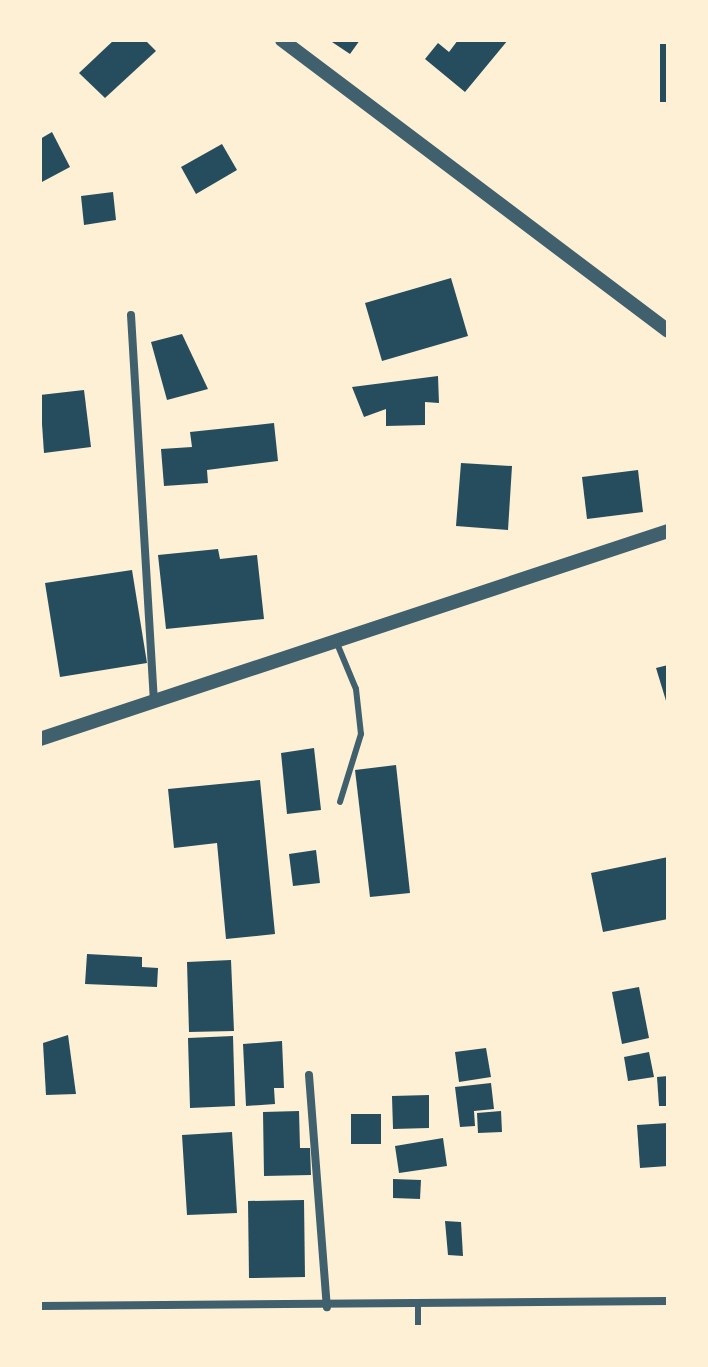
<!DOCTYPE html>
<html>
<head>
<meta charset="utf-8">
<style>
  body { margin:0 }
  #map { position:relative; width:708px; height:1367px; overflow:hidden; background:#fdf0d5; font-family:Mulish,sans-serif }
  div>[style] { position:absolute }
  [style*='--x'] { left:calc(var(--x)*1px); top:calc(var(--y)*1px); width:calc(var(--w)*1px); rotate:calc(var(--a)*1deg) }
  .building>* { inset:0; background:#264d5e }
  .service>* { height:6px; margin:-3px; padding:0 3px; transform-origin:3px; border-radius:3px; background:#3f606c }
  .minor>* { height:8px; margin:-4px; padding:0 4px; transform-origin:4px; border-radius:4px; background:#3f606c }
  .tertiary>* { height:14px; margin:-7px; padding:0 7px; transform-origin:7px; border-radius:7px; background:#3f606c }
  span { translate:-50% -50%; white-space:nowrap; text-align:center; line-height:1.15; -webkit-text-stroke:8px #fdf0d5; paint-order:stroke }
  .frame { position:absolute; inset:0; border:42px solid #fdf0d5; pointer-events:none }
</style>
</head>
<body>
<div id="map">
  <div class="building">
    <div style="clip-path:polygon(114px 40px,145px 40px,156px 51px,105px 98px,79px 73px)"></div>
    <div style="clip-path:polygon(329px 40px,360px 40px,350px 54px)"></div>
    <div style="clip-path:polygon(458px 40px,508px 40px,465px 92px,425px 59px,438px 43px,449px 52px)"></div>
    <div style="clip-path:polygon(660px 44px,668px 44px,668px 102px,660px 102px)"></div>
    <div style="clip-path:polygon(52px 132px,70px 167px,40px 183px,40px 139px)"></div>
    <div style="clip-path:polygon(222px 144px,237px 170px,196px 194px,181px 167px)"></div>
    <div style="clip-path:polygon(113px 192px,116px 220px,84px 225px,81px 196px)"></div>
    <div style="clip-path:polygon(451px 278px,468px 336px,382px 361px,365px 303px)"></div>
    <div style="clip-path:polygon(182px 334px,208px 389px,167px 400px,151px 342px)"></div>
    <div style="clip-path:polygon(438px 376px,439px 403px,425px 402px,425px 425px,386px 426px,386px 409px,364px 417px,352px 387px)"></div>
    <div style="clip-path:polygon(84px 390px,91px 447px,44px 453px,40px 395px)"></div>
    <div style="clip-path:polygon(274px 423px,278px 461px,207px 470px,208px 483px,164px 486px,161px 449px,192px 447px,190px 432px)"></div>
    <div style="clip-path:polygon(461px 463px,512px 466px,508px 530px,456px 526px)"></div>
    <div style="clip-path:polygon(638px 470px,643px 512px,587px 519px,582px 477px)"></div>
    <div style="clip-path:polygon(218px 549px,220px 559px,257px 555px,264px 619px,166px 629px,158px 555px)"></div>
    <div style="clip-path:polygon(132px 570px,147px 663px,60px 677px,45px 583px)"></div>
    <div style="clip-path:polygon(668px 665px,668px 704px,667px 704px,656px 668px)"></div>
    <div style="clip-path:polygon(314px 748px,321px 810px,287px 814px,281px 753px)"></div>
    <div style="clip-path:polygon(396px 765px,410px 893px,370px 897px,355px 770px)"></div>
    <div style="clip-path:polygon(260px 780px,275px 934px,226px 939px,217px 843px,174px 848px,168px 789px)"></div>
    <div style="clip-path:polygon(316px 850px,320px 883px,293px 886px,289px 854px)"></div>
    <div style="clip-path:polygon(668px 857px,668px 919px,603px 932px,591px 873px)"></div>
    <div style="clip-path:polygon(87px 954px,142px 957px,142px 967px,158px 968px,157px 987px,85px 984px)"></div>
    <div style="clip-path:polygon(231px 960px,234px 1031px,189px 1032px,187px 962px)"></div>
    <div style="clip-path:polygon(639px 987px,649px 1038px,622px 1044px,612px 992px)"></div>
    <div style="clip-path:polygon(68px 1035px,76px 1094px,46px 1095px,43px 1043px)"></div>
    <div style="clip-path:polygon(233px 1036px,235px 1106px,190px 1108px,188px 1038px)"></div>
    <div style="clip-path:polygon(282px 1041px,284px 1088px,274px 1088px,275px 1104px,246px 1106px,243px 1044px)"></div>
    <div style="clip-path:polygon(486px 1048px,491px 1077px,459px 1082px,455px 1052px)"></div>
    <div style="clip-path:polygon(649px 1052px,654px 1077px,628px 1081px,624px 1057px)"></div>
    <div style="clip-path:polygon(668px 1076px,668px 1106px,659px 1106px,657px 1077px)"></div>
    <div style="clip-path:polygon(491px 1083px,494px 1109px,474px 1111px,475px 1126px,460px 1127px,455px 1087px)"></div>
    <div style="clip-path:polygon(429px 1095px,429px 1128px,393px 1129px,392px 1096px)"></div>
    <div style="clip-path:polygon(299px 1111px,300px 1148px,310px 1148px,311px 1175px,264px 1176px,263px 1112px)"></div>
    <div style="clip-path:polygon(501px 1111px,502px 1132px,478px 1133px,477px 1113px)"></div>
    <div style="clip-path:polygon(351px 1114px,381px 1114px,381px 1144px,351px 1144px)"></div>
    <div style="clip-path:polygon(668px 1123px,668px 1166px,640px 1168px,637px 1125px)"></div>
    <div style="clip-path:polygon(232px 1132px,237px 1213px,187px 1215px,182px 1135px)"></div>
    <div style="clip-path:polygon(443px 1138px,447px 1166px,399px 1173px,395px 1146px)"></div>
    <div style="clip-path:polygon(393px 1179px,421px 1180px,420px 1199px,393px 1198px)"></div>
    <div style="clip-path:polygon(304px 1200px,305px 1277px,249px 1278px,248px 1201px)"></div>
    <div style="clip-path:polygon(445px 1221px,461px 1222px,463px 1256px,448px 1255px)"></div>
  </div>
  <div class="service">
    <div style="--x:336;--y:641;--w:52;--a:67.4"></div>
    <div style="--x:356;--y:689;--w:45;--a:83.7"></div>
    <div style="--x:361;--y:734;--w:71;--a:107.2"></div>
    <div style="--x:418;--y:1302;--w:25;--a:90"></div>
  </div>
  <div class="minor">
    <div style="--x:131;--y:315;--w:386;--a:86.6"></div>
    <div style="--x:309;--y:1075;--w:233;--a:85.6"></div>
    <div style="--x:40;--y:1306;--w:628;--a:-0.46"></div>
  </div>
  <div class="tertiary">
    <div style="--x:282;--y:40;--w:483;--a:37"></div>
    <div style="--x:40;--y:739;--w:662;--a:-18.33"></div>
  </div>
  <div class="frame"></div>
</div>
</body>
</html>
